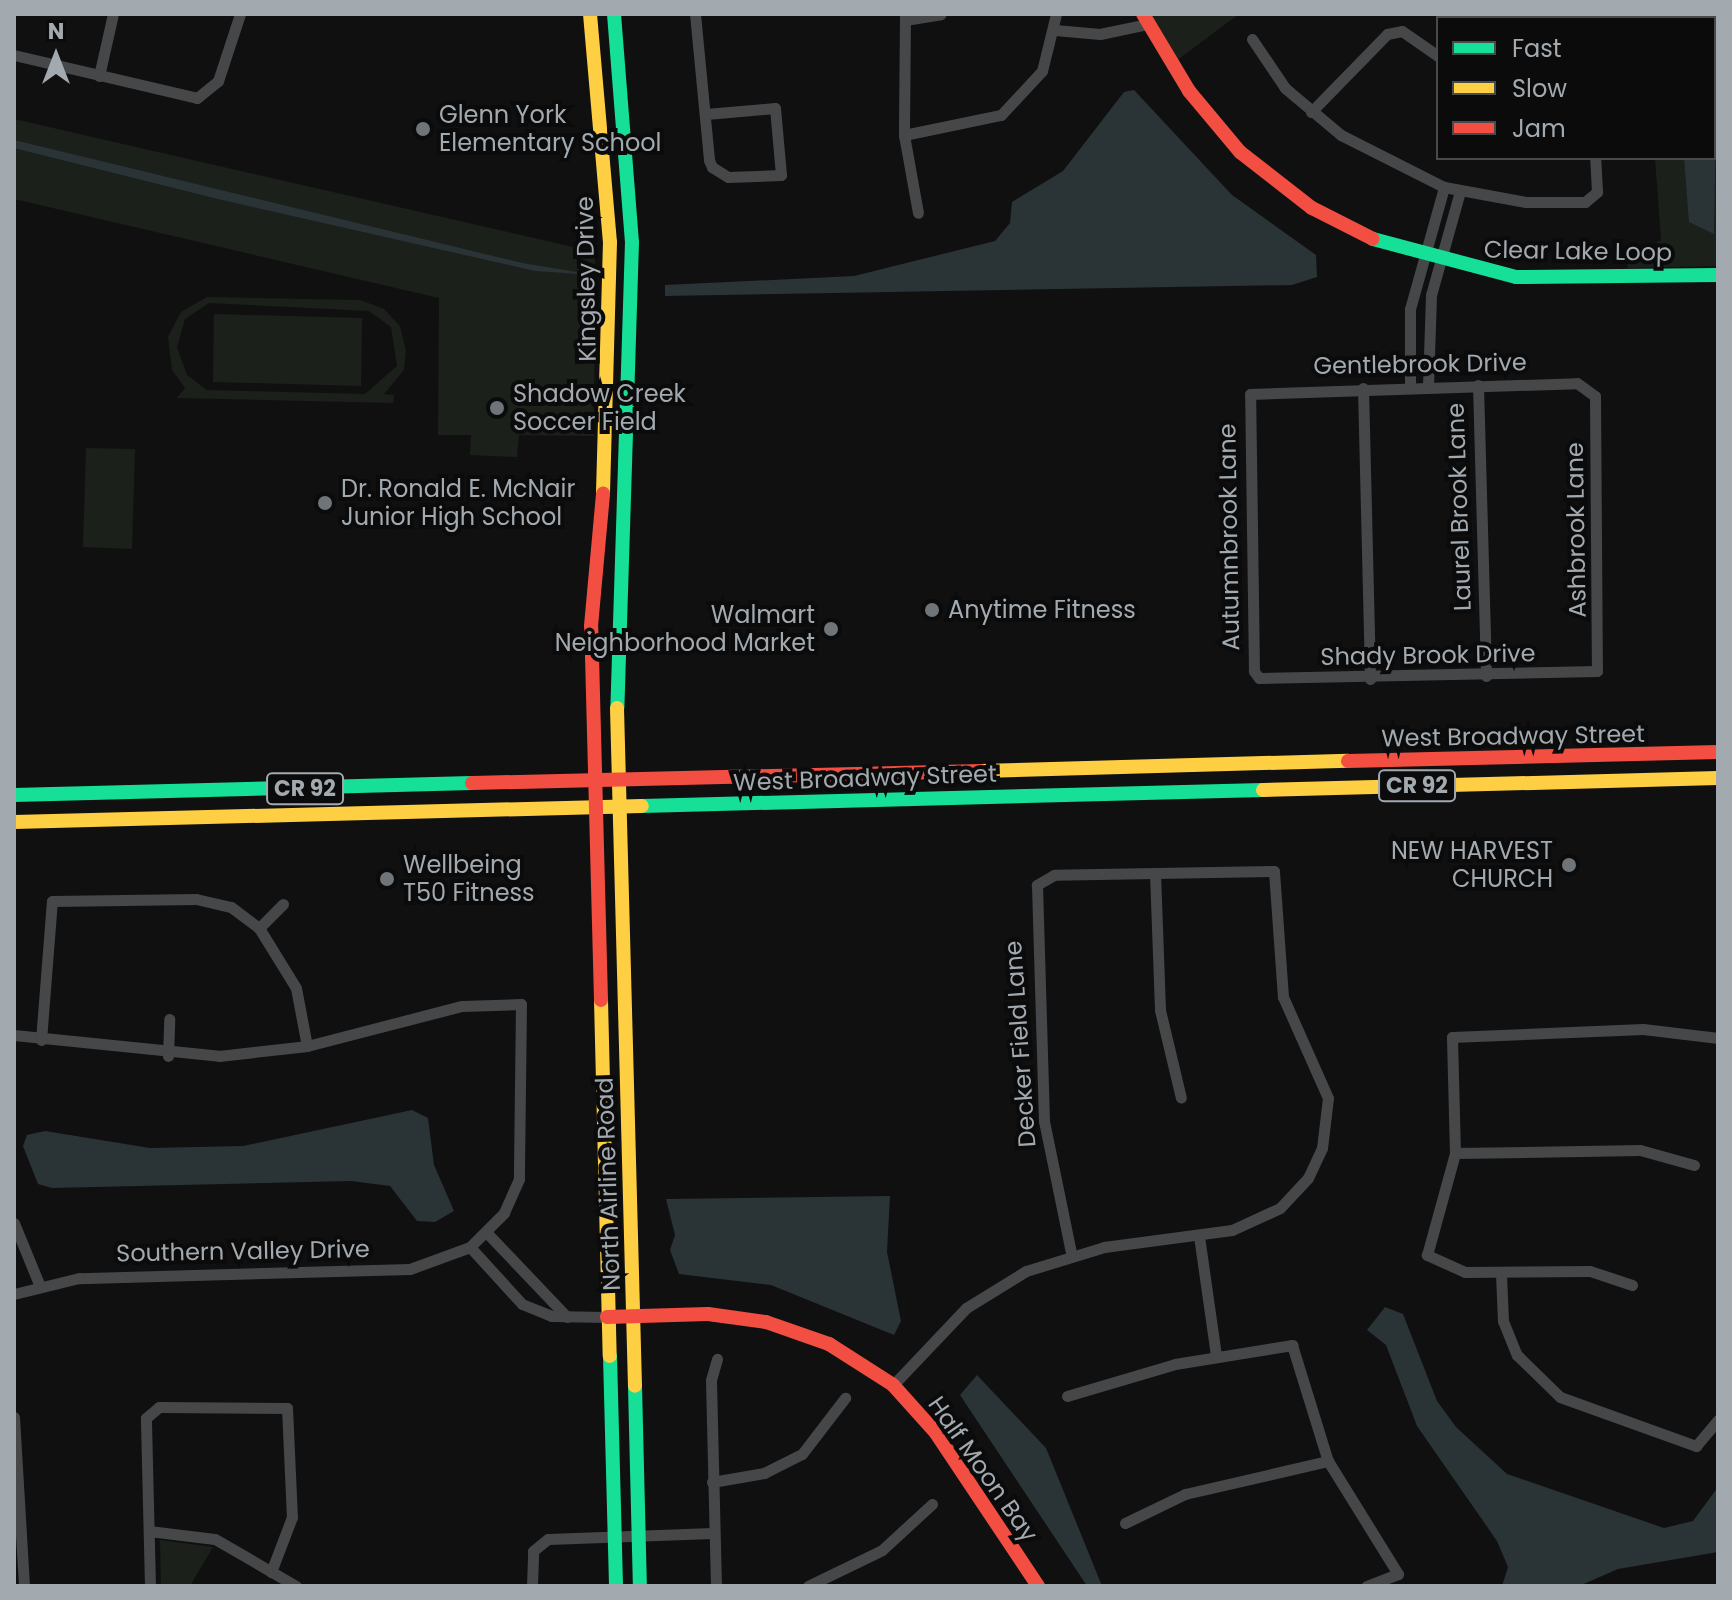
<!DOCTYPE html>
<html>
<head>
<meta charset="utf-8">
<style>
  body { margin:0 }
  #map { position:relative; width:1732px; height:1600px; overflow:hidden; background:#101011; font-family:Poppins,sans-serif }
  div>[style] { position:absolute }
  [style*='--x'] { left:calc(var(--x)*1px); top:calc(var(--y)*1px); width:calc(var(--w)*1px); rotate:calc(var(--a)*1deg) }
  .green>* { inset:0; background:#1b201b }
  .water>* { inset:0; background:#2a3336 }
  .street>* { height:11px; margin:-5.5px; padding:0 5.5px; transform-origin:5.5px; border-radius:5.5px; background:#454749 }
  .fast>* { height:14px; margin:-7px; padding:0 7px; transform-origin:7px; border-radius:7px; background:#16e098 }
  .slow>* { height:14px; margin:-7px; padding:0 7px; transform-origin:7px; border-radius:7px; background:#ffcf43 }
  .jam>* { height:14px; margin:-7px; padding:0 7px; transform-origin:7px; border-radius:7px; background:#f24e42 }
  .dots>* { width:22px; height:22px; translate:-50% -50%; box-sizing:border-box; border:4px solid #0b0b0c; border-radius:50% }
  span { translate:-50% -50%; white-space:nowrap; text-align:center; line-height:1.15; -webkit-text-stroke:8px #0b0b0c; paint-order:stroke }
  .shield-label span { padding:2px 6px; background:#0b0b0c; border:2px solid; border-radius:6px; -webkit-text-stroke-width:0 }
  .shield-label { font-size:22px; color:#a2aab0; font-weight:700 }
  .poi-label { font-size:24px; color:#a2aab0 }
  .left { translate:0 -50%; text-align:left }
  .right { translate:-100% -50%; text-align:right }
  .street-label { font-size:24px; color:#a2aab0 }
  .frame { position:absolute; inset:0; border:16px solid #a2aab0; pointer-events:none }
  .legend { position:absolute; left:1436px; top:16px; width:280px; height:144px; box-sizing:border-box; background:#0b0b0c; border:2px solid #474b4e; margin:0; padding:10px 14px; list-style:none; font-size:24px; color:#a2aab0 }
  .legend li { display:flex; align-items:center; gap:16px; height:40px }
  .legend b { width:40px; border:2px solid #474b4e }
  .north { position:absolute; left:16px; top:16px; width:80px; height:80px; -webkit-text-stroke:6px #0b0b0c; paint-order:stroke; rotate:0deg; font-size:22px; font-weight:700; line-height:32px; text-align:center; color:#a2aab0 }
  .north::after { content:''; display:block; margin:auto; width:28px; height:36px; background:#a2aab0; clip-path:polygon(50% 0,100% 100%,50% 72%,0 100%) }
</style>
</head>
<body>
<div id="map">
  <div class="green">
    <div style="clip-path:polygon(1150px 14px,1239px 14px,1176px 61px)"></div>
    <div style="clip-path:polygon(1636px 14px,1718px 14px,1718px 266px,1628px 268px,1627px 261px,1661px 240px,1655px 158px,1714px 158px,1714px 18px)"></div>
    <div style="clip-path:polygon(14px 119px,595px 252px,594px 436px,519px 435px,517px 457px,470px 455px,471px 435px,438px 435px,439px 298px,14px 199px)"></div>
    <div style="clip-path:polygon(evenodd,207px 297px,360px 300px,384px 309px,400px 326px,406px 351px,404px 370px,384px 394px,394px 395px,393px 403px,177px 398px,185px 388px,172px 370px,168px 337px,181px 312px,207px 297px,209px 303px,369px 311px,391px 327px,397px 366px,365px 394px,207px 390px,187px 375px,177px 347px,185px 319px,209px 303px)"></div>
    <div style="clip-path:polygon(214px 314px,362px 318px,361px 386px,213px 382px)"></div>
    <div style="clip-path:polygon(86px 448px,135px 449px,132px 549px,83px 547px)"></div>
    <div style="clip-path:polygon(160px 1540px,213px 1547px,190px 1586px,161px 1586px)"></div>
  </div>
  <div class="water">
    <div style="clip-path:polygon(1665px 14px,1718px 14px,1714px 234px,1689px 222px,1684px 158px,1714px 158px,1714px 18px)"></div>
    <div style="clip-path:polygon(1134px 90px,1232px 195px,1316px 255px,1317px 277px,1292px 285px,665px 296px,665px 285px,854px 276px,995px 241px,1010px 223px,1012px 202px,1063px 171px,1124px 92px)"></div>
    <div style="clip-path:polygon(14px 140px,522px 263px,595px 275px,535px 271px,218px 199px,14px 148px)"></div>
    <div style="clip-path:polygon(412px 1110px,428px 1118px,434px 1165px,454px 1211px,435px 1222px,417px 1221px,390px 1186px,351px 1181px,52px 1188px,38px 1184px,23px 1146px,27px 1135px,45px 1131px,150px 1148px,243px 1146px)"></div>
    <div style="clip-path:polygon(890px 1196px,887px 1252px,901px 1321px,894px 1335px,771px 1285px,679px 1274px,670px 1250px,675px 1235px,666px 1199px)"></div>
    <div style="clip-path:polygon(1385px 1307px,1403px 1314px,1437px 1401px,1456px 1427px,1507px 1474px,1664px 1528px,1693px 1521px,1718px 1487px,1718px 1552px,1618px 1569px,1579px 1586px,1502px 1586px,1508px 1567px,1497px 1541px,1417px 1426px,1386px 1345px,1367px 1330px)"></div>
    <div style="clip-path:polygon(977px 1375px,1046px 1448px,1102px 1586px,1087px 1586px,960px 1395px)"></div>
  </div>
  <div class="street">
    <div style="--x:695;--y:14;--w:147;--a:84.5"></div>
    <div style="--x:709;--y:160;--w:8;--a:67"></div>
    <div style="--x:712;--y:167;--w:19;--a:32"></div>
    <div style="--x:728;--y:177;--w:53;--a:-2.2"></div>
    <div style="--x:781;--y:175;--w:67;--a:-95.1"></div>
    <div style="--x:775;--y:108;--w:69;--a:175"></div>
    <div style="--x:905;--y:14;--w:121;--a:90.5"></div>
    <div style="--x:904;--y:135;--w:79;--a:79.8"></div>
    <div style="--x:1575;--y:18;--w:4;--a:-76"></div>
    <div style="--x:905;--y:20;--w:36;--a:-9"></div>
    <div style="--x:1055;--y:30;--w:45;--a:5.1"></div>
    <div style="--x:1100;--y:34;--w:48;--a:-12"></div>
    <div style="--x:1252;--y:39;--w:59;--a:56"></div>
    <div style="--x:1285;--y:88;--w:73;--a:40"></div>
    <div style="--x:1341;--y:135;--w:115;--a:26.8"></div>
    <div style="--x:1444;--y:187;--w:83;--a:10.4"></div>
    <div style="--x:1526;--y:202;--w:59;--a:0"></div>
    <div style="--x:1585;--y:202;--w:16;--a:-40"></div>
    <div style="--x:1597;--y:192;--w:34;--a:-93"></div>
    <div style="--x:14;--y:55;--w:188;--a:13.2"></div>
    <div style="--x:197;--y:98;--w:27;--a:-39"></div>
    <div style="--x:218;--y:81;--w:71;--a:-71.8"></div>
    <div style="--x:99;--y:76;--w:64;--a:-77.3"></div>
    <div style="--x:1311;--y:112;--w:109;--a:-45.7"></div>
    <div style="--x:1387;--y:34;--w:15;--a:-11"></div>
    <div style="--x:1402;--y:31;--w:44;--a:34.8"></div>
    <div style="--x:904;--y:135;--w:99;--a:-11.7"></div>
    <div style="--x:1001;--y:115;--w:60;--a:-47"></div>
    <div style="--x:1042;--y:71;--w:59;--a:-76.2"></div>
    <div style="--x:1577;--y:383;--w:22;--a:36"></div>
    <div style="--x:1595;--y:396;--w:275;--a:89.6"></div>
    <div style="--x:1597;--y:671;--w:338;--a:178.8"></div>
    <div style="--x:1259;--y:678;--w:9;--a:-126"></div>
    <div style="--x:1254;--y:671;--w:277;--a:-90.8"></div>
    <div style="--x:1250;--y:394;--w:327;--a:-1.9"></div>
    <div style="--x:1478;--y:385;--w:291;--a:88.4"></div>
    <div style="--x:1428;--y:386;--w:91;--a:-88.1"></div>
    <div style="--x:1431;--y:295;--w:108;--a:-74.4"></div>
    <div style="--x:1410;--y:387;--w:78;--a:-90"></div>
    <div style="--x:1410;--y:309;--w:127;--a:-74.4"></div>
    <div style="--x:1363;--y:388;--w:291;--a:88.6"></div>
    <div style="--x:1155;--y:873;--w:137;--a:87.9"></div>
    <div style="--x:1160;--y:1010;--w:90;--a:76.6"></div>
    <div style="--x:283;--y:904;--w:34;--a:135"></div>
    <div style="--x:259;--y:928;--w:70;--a:58.3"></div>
    <div style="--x:296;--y:988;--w:59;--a:79.3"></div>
    <div style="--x:14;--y:1035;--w:206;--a:5.8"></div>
    <div style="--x:219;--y:1056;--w:89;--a:-6.5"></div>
    <div style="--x:307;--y:1046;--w:160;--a:-14.5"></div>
    <div style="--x:462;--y:1006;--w:59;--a:-1.9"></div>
    <div style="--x:521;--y:1004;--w:175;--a:90.7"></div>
    <div style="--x:519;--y:1179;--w:37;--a:114"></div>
    <div style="--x:504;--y:1213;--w:48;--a:135"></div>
    <div style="--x:470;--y:1247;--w:64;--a:159.9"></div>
    <div style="--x:410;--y:1269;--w:331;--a:178.4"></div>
    <div style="--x:79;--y:1278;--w:67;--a:166.2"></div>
    <div style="--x:41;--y:1040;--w:139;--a:-85.5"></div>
    <div style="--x:52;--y:901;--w:144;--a:-0.8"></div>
    <div style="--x:196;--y:899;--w:36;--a:13"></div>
    <div style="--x:231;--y:907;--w:35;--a:37"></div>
    <div style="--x:168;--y:1056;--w:37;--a:-88"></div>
    <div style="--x:1455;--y:1153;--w:185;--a:-0.9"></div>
    <div style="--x:1640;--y:1150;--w:56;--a:15.5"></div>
    <div style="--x:14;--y:1223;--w:66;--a:67.7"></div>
    <div style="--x:487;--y:1233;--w:116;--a:46.4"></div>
    <div style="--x:1199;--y:1236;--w:121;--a:81.9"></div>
    <div style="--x:470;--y:1247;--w:77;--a:47.6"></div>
    <div style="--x:522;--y:1304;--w:31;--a:22"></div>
    <div style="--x:551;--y:1316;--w:56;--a:1"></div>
    <div style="--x:1501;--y:1274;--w:47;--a:87.6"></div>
    <div style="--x:1503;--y:1321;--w:37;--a:68"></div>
    <div style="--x:1517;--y:1355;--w:60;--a:44.3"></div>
    <div style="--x:1560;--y:1397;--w:145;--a:19.8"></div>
    <div style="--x:1696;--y:1446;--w:34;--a:-50"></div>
    <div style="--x:1632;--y:1285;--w:44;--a:-161.6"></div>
    <div style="--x:1590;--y:1271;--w:125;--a:179.5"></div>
    <div style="--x:1465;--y:1272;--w:42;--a:-155.9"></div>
    <div style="--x:1427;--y:1255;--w:106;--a:-74.6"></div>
    <div style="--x:1455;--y:1153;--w:116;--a:-91.5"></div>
    <div style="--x:1452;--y:1037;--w:191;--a:-2.4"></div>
    <div style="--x:1643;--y:1029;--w:76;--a:6.8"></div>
    <div style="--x:893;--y:1385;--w:106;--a:-46.5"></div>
    <div style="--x:966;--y:1308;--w:70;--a:-31.7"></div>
    <div style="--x:1026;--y:1271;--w:82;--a:-17.1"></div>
    <div style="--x:1104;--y:1247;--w:129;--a:-7.6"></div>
    <div style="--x:1232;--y:1230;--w:53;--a:-24.6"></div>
    <div style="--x:1280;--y:1208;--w:41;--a:-47"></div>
    <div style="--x:1308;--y:1178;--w:33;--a:-65"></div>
    <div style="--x:1322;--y:1148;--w:50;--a:-83.2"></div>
    <div style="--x:1328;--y:1098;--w:111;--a:-114"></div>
    <div style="--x:1283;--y:997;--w:126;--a:-94.1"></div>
    <div style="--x:1274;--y:871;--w:220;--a:179"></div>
    <div style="--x:1054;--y:875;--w:20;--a:150"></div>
    <div style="--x:1037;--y:885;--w:236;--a:88.3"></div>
    <div style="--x:1044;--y:1121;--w:135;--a:78.4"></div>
    <div style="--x:1067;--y:1396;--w:113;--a:-16.5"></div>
    <div style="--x:1175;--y:1364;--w:119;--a:-9.2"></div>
    <div style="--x:1292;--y:1345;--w:121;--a:72.8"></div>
    <div style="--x:1328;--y:1461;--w:133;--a:58.2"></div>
    <div style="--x:1398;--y:1574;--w:34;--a:159"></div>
    <div style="--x:14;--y:1417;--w:169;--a:86.6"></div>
    <div style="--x:712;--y:1482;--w:53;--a:-9.8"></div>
    <div style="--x:764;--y:1473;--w:42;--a:-26.6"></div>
    <div style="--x:802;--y:1454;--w:71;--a:-52.5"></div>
    <div style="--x:1125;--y:1523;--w:67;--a:-25.8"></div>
    <div style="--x:1185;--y:1494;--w:147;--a:-13"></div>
    <div style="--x:149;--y:1531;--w:66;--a:6.9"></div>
    <div style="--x:215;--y:1539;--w:94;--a:30.1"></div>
    <div style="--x:150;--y:1586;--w:168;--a:-91.4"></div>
    <div style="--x:146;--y:1418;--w:17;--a:-40"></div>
    <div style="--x:159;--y:1407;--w:128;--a:0.4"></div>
    <div style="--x:287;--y:1408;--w:109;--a:87.4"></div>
    <div style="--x:292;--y:1517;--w:59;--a:110.9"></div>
    <div style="--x:532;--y:1586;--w:35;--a:-88"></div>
    <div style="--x:533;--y:1551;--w:19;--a:-39"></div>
    <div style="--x:548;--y:1539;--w:165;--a:-2.1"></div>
    <div style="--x:716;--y:1586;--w:206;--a:-91.4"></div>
    <div style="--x:711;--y:1380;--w:22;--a:-74"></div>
    <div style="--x:808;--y:1586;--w:82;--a:-25.9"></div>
    <div style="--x:882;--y:1550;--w:68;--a:-42.6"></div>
  </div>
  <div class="fast">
    <div style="--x:614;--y:14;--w:229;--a:85.5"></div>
    <div style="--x:632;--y:242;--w:466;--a:91.8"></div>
    <div style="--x:1373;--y:239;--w:148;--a:14.9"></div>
    <div style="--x:1516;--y:277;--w:202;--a:-0.6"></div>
    <div style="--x:14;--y:795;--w:458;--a:-1.5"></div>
    <div style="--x:642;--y:806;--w:621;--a:-1.48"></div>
    <div style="--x:610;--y:1356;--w:230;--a:88.5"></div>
    <div style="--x:635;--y:1386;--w:200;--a:88.6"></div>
  </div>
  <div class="slow">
    <div style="--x:590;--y:14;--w:229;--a:85"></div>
    <div style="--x:610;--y:242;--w:252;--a:91.6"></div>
    <div style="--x:617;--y:708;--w:678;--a:88.48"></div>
    <div style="--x:981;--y:771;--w:367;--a:-1.6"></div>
    <div style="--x:1263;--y:790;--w:455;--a:-1.5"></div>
    <div style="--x:14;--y:822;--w:628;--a:-1.46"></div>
    <div style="--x:601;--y:1000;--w:356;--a:88.6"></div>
  </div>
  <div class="jam">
    <div style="--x:1143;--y:14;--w:90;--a:59.1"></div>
    <div style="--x:1189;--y:91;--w:80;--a:50.1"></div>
    <div style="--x:1240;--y:152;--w:91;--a:37.9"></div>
    <div style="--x:1312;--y:208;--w:68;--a:26.9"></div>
    <div style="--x:1348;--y:761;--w:370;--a:-1.4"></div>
    <div style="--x:472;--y:783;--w:509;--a:-1.35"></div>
    <div style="--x:601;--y:1000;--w:374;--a:-91.5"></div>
    <div style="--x:591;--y:626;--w:133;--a:-84.8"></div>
    <div style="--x:607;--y:1317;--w:101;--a:-1.7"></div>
    <div style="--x:708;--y:1314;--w:59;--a:7.9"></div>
    <div style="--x:766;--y:1322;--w:67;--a:19.2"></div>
    <div style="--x:829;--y:1344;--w:76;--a:32.6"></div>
    <div style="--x:893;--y:1385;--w:64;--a:48.1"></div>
    <div style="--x:936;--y:1433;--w:184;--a:56.3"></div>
  </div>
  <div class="dots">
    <div style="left:423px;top:129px;background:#6f7478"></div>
    <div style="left:497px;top:408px;background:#6f7478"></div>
    <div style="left:325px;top:503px;background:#6f7478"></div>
    <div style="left:932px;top:610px;background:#6f7478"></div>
    <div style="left:831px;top:629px;background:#6f7478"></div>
    <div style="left:1569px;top:865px;background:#6f7478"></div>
    <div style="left:387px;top:879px;background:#6f7478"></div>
  </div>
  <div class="shield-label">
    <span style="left:1417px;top:786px">CR 92</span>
    <span style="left:305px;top:789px">CR 92</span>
  </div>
  <div class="poi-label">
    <span class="left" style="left:439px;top:129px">Glenn York<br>Elementary School</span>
    <span class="left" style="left:513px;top:408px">Shadow Creek<br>Soccer Field</span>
    <span class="left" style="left:341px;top:503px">Dr. Ronald E. McNair<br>Junior High School</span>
    <span class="left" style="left:948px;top:610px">Anytime Fitness</span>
    <span class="right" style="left:815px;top:629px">Walmart<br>Neighborhood Market</span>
    <span class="right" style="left:1553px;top:865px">NEW HARVEST<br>CHURCH</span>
    <span class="left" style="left:403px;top:879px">Wellbeing<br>T50 Fitness</span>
  </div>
  <div class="street-label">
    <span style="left:1578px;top:251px;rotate:1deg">Clear Lake Loop</span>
    <span style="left:586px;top:279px;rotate:-91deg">Kingsley Drive</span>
    <span style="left:1420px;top:364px;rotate:-1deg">Gentlebrook Drive</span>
    <span style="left:1459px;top:507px;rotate:-92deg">Laurel Brook Lane</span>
    <span style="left:1576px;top:530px;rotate:-91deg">Ashbrook Lane</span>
    <span style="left:1229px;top:537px;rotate:-91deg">Autumnbrook Lane</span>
    <span style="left:1428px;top:655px;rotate:-1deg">Shady Brook Drive</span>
    <span style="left:1513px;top:736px;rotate:-1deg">West Broadway Street</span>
    <span style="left:865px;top:778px;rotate:-2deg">West Broadway Street</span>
    <span style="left:1020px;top:1044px;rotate:-94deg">Decker Field Lane</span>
    <span style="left:608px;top:1184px;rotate:-92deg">North Airline Road</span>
    <span style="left:243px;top:1251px;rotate:-1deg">Southern Valley Drive</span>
    <span style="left:983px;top:1469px;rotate:55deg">Half Moon Bay</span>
  </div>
  <div class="frame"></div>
  <ul class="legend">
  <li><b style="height:10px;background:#16e098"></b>Fast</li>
  <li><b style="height:10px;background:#ffcf43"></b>Slow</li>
  <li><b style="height:10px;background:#f24e42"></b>Jam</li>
  </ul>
  <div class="north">N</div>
</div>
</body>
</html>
